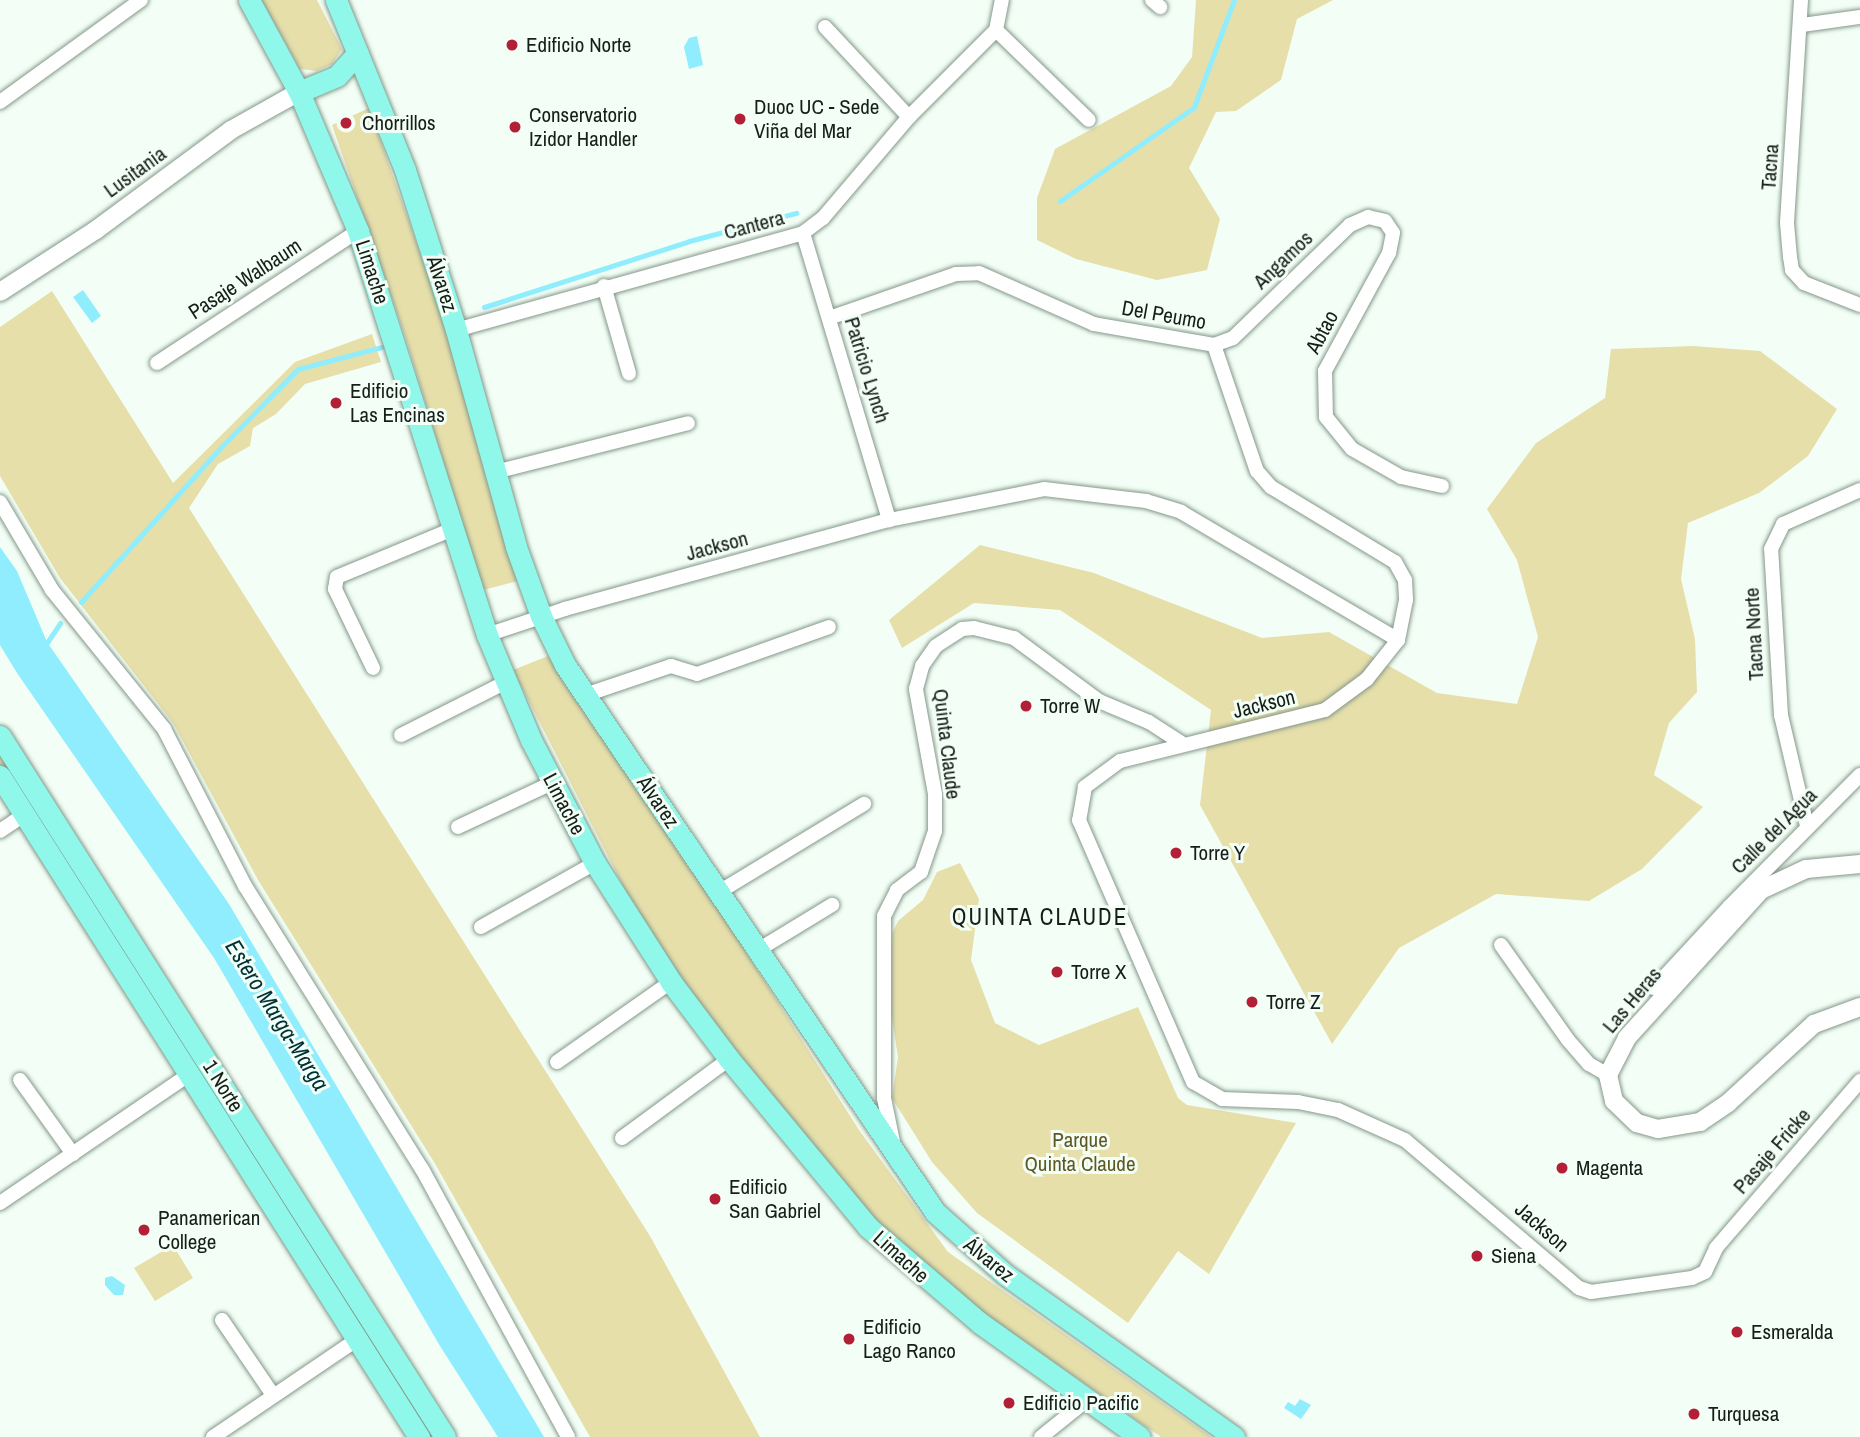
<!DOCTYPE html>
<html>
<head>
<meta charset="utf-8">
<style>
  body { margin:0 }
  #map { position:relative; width:1860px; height:1437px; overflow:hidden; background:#f3fff6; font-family:"Archivo Narrow",sans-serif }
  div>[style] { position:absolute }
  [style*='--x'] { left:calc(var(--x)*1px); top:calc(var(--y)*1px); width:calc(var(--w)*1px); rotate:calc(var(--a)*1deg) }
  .green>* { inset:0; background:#e6dfaa }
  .water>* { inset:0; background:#8fedfd }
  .stream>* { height:5px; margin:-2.5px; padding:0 2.5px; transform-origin:2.5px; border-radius:2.5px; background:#8fedfd }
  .roads { filter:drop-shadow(0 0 2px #84978a) drop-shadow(0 0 2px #84978a) }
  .minor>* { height:14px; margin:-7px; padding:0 7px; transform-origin:7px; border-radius:7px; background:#fff }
  .tertiary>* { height:18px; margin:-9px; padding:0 9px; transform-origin:9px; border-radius:9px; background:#fff }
  .primary>* { height:21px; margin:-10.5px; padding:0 10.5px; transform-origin:10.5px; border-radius:10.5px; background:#90f8ea }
  .dots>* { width:19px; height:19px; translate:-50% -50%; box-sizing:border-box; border:4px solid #f3fff6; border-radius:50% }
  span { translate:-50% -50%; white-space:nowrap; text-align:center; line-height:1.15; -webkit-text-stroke:6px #f3fff6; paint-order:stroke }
  .poi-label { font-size:21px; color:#161e19 }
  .left { translate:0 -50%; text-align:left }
  .street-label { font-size:21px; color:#161e19 }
  .park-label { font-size:21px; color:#605824 }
  .neighbourhood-label { font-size:23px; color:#161e19; letter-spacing:2px }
  .water-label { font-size:23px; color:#013137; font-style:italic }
</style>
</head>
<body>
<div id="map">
  <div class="green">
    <div style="clip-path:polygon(261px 0,317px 0,342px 49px,332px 64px,317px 71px,300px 69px)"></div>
    <div style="clip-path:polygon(1196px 0,1333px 0,1297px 19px,1281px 80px,1236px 111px,1216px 112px,1189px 168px,1220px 219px,1207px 270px,1157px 280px,1076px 259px,1037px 240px,1037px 198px,1055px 149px,1171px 86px,1192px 57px)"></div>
    <div style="clip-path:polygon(369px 108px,446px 327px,518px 581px,483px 590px,405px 336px,332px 125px)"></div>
    <div style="clip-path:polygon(52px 291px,173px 483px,295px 362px,372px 334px,381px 362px,305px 384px,276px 414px,253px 428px,250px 446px,218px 464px,189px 508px,650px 1236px,760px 1437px,590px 1437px,434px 1162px,258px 880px,173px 723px,60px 578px,0 476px,0 327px)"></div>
    <div style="clip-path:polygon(1693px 346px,1760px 351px,1837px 409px,1808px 456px,1759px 493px,1688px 523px,1681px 579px,1695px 639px,1697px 692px,1669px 723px,1654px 775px,1703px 807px,1642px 869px,1589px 901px,1496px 894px,1399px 948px,1332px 1044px,1200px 805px,1211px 710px,1060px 610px,974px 603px,902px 648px,889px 620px,980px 545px,1094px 573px,1262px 638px,1329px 632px,1437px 693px,1517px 704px,1538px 637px,1517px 560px,1487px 509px,1536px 443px,1605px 398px,1611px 349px)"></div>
    <div style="clip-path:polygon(548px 656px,704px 886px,859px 1130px,948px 1252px,1211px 1437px,1161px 1437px,938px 1281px,880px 1226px,792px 1124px,660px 958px,513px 670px)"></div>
    <div style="clip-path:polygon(0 756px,433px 1437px,428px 1437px,0 764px)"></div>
    <div style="clip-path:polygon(960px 863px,979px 899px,971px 960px,995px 1023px,1039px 1045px,1138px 1007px,1178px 1098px,1187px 1105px,1296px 1123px,1209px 1274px,1178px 1251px,1128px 1323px,977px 1213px,932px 1162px,892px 1098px,898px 1057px,888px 992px,892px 934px,898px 921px,923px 900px,937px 872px)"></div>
    <div style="clip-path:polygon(173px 1245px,193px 1278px,155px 1301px,134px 1268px)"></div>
  </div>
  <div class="water">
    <div style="clip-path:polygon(697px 36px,703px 65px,689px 69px,684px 47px,689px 38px)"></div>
    <div style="clip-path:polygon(83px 290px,101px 316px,92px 323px,73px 297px)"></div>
    <div style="clip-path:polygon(0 547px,17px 571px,47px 642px,229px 904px,544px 1437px,498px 1437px,440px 1346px,214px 958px,17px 673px,0 645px)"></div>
    <div style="clip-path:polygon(112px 1276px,125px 1285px,123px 1295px,114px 1295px,105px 1285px,105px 1278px)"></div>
    <div style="clip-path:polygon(1300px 1399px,1311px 1405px,1301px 1419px,1284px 1408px,1288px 1402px,1295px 1406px)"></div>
  </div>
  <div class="stream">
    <div style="--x:1060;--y:201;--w:164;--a:-35"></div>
    <div style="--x:1194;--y:107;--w:114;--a:-69.5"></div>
    <div style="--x:484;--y:307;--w:215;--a:-17.8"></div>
    <div style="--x:689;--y:241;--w:111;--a:-14.7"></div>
    <div style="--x:81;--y:602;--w:207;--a:-47.9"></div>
    <div style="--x:220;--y:448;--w:111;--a:-45.4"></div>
    <div style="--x:298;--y:369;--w:87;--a:-14.7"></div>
    <div style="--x:44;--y:647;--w:29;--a:-56"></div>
  </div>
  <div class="roads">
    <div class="minor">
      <div style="--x:1152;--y:0;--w:11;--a:41"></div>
      <div style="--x:1801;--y:0;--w:223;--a:93.6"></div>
      <div style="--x:1787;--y:223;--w:34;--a:85"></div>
      <div style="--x:1790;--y:257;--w:13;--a:81"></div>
      <div style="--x:1792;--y:270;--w:18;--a:47"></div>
      <div style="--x:1804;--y:283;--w:60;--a:21.4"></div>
      <div style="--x:1802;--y:25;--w:59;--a:-7.9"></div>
      <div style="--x:825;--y:27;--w:123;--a:47"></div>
      <div style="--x:996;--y:30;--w:129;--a:44.1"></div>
      <div style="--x:0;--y:102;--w:174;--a:-35.9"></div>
      <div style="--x:803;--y:233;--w:300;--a:73.3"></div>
      <div style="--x:604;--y:286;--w:91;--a:74"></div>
      <div style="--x:829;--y:318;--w:134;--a:-19.1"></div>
      <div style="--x:956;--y:274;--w:23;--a:-2"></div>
      <div style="--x:979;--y:273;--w:126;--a:23.9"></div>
      <div style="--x:1094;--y:324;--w:122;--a:9.9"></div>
      <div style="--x:1214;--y:345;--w:133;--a:71.2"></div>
      <div style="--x:1257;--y:471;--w:21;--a:49"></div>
      <div style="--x:1271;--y:487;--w:145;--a:31.2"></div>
      <div style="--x:1395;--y:562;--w:21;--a:61"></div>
      <div style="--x:1405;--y:580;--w:20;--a:87"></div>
      <div style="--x:1406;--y:600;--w:41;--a:101.3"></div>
      <div style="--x:456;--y:330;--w:360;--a:-15.6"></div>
      <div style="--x:803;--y:233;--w:25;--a:-37"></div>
      <div style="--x:823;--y:218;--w:133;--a:-49.6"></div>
      <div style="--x:909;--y:117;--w:123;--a:-45"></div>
      <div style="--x:996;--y:30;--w:31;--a:-79"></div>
      <div style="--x:1214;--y:345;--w:20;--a:-20"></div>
      <div style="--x:1233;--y:338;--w:163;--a:-44"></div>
      <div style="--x:1350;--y:225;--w:20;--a:-24"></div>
      <div style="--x:1368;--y:217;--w:17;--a:13"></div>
      <div style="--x:1385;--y:221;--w:14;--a:56"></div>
      <div style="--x:1393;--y:233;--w:20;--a:101"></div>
      <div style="--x:1389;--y:253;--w:134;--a:118.5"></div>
      <div style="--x:1325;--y:371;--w:46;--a:88.8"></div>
      <div style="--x:1326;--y:417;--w:41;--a:50.9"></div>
      <div style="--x:1352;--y:449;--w:56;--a:29.7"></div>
      <div style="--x:1401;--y:477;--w:42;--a:12.4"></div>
      <div style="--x:157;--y:363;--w:240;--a:-33.3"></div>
      <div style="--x:495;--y:472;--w:199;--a:-14.2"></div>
      <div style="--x:0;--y:502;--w:102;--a:59.4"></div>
      <div style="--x:52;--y:590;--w:179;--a:51.1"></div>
      <div style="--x:164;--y:729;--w:177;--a:62.7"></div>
      <div style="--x:245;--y:886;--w:334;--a:58"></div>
      <div style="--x:422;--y:1169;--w:305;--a:61.4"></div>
      <div style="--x:487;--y:635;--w:82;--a:-18.4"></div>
      <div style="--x:565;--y:609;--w:336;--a:-15.4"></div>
      <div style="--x:889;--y:520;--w:158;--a:-11.3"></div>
      <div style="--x:1044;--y:489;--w:103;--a:6.7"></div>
      <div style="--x:1146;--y:501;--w:37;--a:17"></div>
      <div style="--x:1181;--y:512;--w:252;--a:30.5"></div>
      <div style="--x:1398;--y:640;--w:50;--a:128.5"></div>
      <div style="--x:1367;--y:679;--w:52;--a:143.6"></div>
      <div style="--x:1325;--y:710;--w:211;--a:166"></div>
      <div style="--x:1120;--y:761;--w:44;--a:143.4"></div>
      <div style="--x:1085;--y:787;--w:34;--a:100"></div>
      <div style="--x:1079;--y:820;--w:286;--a:66.5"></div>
      <div style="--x:1193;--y:1082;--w:34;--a:30"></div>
      <div style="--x:1222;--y:1099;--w:76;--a:2.3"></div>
      <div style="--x:1298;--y:1102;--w:41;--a:11.3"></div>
      <div style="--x:1338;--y:1110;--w:73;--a:24.1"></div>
      <div style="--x:1405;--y:1140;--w:228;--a:40.4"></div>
      <div style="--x:1579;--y:1288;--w:13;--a:18"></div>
      <div style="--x:1591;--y:1292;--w:102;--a:-7.9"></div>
      <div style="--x:1692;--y:1278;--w:14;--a:-25"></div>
      <div style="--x:1705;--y:1272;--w:26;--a:-65"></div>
      <div style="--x:1716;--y:1248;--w:221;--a:-49.2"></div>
      <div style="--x:373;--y:668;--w:88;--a:-115.7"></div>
      <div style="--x:335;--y:589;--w:12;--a:-81"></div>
      <div style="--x:337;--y:577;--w:126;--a:-22.5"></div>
      <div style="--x:585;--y:695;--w:91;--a:-18.6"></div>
      <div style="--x:671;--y:666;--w:27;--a:17"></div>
      <div style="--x:697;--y:674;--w:140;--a:-19.6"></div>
      <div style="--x:401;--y:735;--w:118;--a:-26.8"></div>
      <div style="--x:1807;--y:826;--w:114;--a:-103.2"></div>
      <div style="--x:1781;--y:715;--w:166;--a:-93.4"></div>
      <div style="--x:1771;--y:549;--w:28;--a:-64"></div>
      <div style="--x:1783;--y:524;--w:84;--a:-23.8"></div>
      <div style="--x:458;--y:827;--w:104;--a:-25.1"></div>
      <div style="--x:0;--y:831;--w:29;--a:-34"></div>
      <div style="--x:719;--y:892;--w:170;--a:-31.3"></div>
      <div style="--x:1731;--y:921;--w:14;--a:-98"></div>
      <div style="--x:1729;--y:907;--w:186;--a:-45.2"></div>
      <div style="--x:481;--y:927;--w:131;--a:-29.3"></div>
      <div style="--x:1501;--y:945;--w:116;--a:54.8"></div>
      <div style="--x:1568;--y:1040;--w:32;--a:49"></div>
      <div style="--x:1589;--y:1064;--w:22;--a:30"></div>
      <div style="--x:758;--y:950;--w:87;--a:-31.3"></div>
      <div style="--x:1654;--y:988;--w:110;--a:-47.2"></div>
      <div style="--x:557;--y:1062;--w:139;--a:-35.1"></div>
      <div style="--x:20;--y:1080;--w:91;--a:54.4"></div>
      <div style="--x:622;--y:1138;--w:133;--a:-36.4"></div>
      <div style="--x:893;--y:1142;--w:45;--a:-101.6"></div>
      <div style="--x:884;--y:1098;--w:182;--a:-90"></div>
      <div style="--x:884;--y:916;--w:29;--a:-63"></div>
      <div style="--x:897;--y:890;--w:30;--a:-37"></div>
      <div style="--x:921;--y:872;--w:43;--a:-71.1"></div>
      <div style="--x:935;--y:831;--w:37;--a:-90"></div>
      <div style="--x:935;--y:794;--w:107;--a:-100.3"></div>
      <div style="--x:916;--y:689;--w:24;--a:-75"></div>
      <div style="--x:922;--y:666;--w:24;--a:-55"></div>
      <div style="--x:936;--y:646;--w:31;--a:-33"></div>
      <div style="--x:962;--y:629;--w:12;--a:-5"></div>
      <div style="--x:974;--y:628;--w:41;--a:14"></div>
      <div style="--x:1014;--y:638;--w:106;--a:36.5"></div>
      <div style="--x:1099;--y:701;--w:54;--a:22.8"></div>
      <div style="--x:1149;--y:722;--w:38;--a:33"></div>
      <div style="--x:0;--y:1203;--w:227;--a:-34.2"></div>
      <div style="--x:222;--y:1320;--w:91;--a:55.8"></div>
      <div style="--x:213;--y:1437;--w:175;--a:-34.1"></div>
      <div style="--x:1041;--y:1437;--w:59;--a:-38.8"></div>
    </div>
    <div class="tertiary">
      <div style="--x:0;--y:292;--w:114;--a:-32.9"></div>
      <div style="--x:96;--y:230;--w:168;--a:-36.5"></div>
      <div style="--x:231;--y:130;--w:78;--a:-29.2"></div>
      <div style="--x:1860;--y:864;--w:54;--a:174.7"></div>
      <div style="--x:1806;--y:869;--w:50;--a:155"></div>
      <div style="--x:1761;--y:890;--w:200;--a:132.2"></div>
      <div style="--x:1627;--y:1038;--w:42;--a:117.2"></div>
      <div style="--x:1608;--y:1075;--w:27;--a:77"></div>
      <div style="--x:1614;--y:1101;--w:32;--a:44"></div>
      <div style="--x:1637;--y:1123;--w:22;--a:16"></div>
      <div style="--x:1658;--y:1129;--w:43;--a:-9.5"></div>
      <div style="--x:1700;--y:1122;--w:34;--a:-34"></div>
      <div style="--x:1728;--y:1103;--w:117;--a:-42.6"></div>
      <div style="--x:1814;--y:1024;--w:49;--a:-20.3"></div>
    </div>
    <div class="primary">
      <div style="--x:249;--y:0;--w:105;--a:61.5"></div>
      <div style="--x:299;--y:92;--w:151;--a:67"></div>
      <div style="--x:358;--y:231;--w:424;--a:72.3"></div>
      <div style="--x:487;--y:635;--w:114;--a:67.3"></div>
      <div style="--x:531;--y:740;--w:139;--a:62.5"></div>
      <div style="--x:595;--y:863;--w:141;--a:57.4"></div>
      <div style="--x:671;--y:982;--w:96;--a:53"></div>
      <div style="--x:729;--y:1059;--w:218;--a:50.4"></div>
      <div style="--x:868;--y:1227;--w:148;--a:40.6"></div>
      <div style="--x:980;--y:1323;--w:196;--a:35.5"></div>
      <div style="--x:336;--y:0;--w:183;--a:67.9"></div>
      <div style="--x:405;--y:170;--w:168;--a:72.3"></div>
      <div style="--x:456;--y:330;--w:225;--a:74.5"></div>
      <div style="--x:516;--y:547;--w:73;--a:70.1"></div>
      <div style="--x:541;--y:616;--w:55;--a:63.9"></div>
      <div style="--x:565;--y:665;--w:660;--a:55.92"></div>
      <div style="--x:935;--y:1212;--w:95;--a:41.6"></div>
      <div style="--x:1006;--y:1275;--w:280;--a:35.4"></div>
      <div style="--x:299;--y:92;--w:41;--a:-22.8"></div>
      <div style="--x:337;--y:76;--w:31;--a:-48"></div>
      <div style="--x:0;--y:736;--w:830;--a:57.59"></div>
      <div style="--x:0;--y:776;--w:783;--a:57.63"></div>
    </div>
  </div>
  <div class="dots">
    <div style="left:512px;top:45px;background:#b21f36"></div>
    <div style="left:740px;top:119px;background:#b21f36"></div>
    <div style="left:346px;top:123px;background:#b21f36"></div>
    <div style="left:515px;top:127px;background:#b21f36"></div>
    <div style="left:336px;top:403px;background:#b21f36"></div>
    <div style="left:1026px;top:706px;background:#b21f36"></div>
    <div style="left:1176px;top:853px;background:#b21f36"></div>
    <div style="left:1057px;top:972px;background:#b21f36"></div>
    <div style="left:1252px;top:1002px;background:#b21f36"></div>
    <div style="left:1562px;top:1168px;background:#b21f36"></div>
    <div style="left:715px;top:1199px;background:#b21f36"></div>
    <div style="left:144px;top:1230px;background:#b21f36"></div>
    <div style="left:1477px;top:1256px;background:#b21f36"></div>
    <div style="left:1737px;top:1332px;background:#b21f36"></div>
    <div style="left:849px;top:1339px;background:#b21f36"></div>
    <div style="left:1009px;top:1403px;background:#b21f36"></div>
    <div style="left:1694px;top:1414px;background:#b21f36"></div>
  </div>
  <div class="poi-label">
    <span class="left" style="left:526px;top:45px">Edificio Norte</span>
    <span class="left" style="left:754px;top:119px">Duoc UC - Sede<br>Viña del Mar</span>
    <span class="left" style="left:529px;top:127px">Conservatorio<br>Izidor Handler</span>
    <span class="left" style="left:362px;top:123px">Chorrillos</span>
    <span class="left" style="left:350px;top:403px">Edificio<br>Las Encinas</span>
    <span class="left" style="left:1040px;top:706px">Torre W</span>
    <span class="left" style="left:1190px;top:853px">Torre Y</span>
    <span class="left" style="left:1071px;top:972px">Torre X</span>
    <span class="left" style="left:1266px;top:1002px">Torre Z</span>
    <span class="left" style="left:1576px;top:1168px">Magenta</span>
    <span class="left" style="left:729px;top:1199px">Edificio<br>San Gabriel</span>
    <span class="left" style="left:158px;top:1230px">Panamerican<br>College</span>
    <span class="left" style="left:1491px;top:1256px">Siena</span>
    <span class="left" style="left:863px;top:1339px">Edificio<br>Lago Ranco</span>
    <span class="left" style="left:1751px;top:1332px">Esmeralda</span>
    <span class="left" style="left:1023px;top:1403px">Edificio Pacific</span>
    <span class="left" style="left:1708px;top:1414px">Turquesa</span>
  </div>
  <div class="street-label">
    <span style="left:1770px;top:167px;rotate:-86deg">Tacna</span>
    <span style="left:135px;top:172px;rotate:-36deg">Lusitania</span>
    <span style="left:754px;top:225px;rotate:-15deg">Cantera</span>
    <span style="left:1283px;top:260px;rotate:-44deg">Angamos</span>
    <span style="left:372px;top:272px;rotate:72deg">Limache</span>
    <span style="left:245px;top:279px;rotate:-33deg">Pasaje Walbaum</span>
    <span style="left:442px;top:284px;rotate:72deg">Álvarez</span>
    <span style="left:1164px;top:315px;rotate:10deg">Del Peumo</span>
    <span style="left:1322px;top:332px;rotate:-62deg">Abtao</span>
    <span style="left:867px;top:370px;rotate:73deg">Patricio Lynch</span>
    <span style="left:717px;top:546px;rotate:-15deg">Jackson</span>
    <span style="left:1754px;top:634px;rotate:-93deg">Tacna Norte</span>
    <span style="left:1264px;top:704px;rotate:-14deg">Jackson</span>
    <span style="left:947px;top:744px;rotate:83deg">Quinta Claude</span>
    <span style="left:658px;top:802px;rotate:56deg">Álvarez</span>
    <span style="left:564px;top:804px;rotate:62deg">Limache</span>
    <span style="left:1774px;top:831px;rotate:-45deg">Calle del Agua</span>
    <span style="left:1632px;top:1000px;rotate:-50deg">Las Heras</span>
    <span style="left:223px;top:1086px;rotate:58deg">1 Norte</span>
    <span style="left:1772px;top:1151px;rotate:-49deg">Pasaje Fricke</span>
    <span style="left:1542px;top:1227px;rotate:41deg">Jackson</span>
    <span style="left:901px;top:1257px;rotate:42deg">Limache</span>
    <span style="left:989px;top:1260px;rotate:39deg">Álvarez</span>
  </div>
  <div class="park-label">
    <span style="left:1080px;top:1152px">Parque<br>Quinta Claude</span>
  </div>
  <div class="neighbourhood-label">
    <span style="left:1040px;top:917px">QUINTA CLAUDE</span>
  </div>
  <div class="water-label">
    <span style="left:277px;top:1015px;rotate:58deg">Estero Marga-Marga</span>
  </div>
</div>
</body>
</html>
